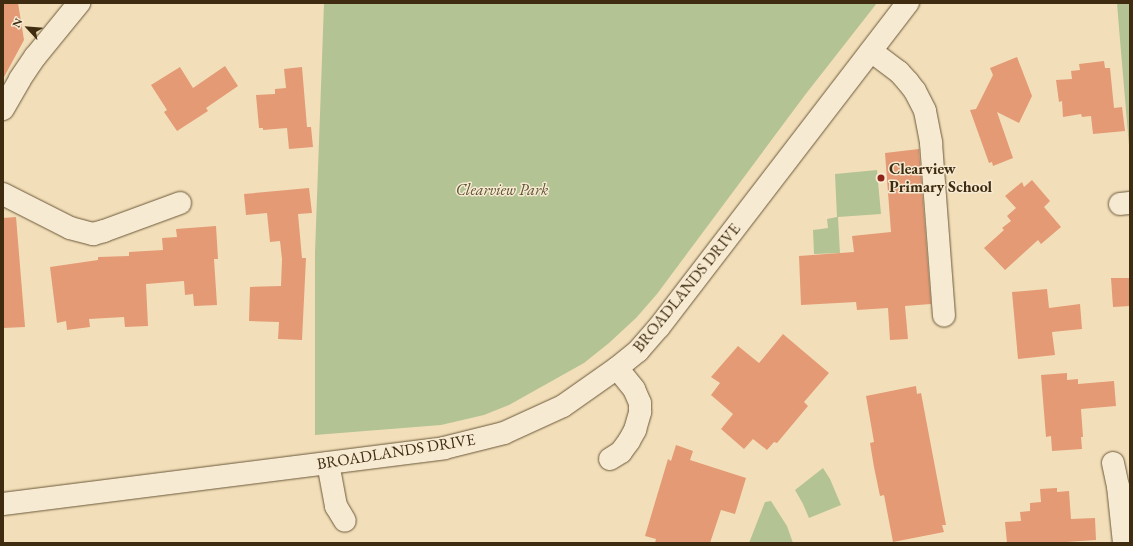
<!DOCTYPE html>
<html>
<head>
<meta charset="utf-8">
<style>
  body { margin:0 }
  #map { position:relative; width:1133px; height:546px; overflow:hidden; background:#f2dfb9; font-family:"EB Garamond",serif }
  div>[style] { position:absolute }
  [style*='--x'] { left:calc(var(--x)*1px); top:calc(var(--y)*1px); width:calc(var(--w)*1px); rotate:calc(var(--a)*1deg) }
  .green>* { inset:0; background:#b4c394 }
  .building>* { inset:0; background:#e39a75 }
  .roads { filter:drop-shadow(0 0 1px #6b583a) drop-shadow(0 0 1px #6b583a) }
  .minor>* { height:22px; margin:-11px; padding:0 11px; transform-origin:11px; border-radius:11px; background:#f7ead2 }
  .dots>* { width:11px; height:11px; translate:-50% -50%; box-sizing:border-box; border:2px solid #f7ead2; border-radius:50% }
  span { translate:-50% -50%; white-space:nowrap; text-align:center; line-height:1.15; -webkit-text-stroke:3px #f7ead2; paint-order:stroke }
  .poi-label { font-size:16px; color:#3e2b10; font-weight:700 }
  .left { translate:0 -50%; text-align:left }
  .park-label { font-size:16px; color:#5c5131; font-style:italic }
  .street-label { font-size:16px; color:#3e2b10 }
  .frame { position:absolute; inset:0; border:4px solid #3e2b10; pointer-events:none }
  .north { position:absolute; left:8px; top:8px; width:40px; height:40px; -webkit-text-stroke:3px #f7ead2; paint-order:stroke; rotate:296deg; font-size:11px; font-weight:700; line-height:16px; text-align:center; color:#3e2b10 }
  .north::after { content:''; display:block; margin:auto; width:14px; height:18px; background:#3e2b10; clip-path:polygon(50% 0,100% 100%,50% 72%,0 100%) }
</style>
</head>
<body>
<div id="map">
  <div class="green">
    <div style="clip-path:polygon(324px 3px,877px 3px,805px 95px,657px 294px,636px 318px,609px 343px,584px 363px,509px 405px,484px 415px,441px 425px,315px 435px,315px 252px)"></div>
    <div style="clip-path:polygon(1117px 3px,1130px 3px,1130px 157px,1120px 40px)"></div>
    <div style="clip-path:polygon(877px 170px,881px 214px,838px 217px,840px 253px,814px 254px,813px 230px,828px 228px,827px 219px,837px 217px,835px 174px)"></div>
    <div style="clip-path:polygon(823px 468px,830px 479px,841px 505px,809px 518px,803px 504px,795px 490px)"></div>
    <div style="clip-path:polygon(771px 501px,787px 526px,793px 543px,749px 543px,765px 502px)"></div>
  </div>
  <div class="building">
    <div style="clip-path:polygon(3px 3px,18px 3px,24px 40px,3px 79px)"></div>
    <div style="clip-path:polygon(1017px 57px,1032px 96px,1019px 123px,997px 112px,1013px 158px,993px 166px,992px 162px,989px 163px,970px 110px,976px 109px,993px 75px,990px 68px)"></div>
    <div style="clip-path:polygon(1104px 61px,1105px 68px,1110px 68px,1114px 108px,1122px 107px,1125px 131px,1093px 134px,1091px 116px,1082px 117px,1081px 114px,1063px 117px,1062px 101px,1059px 102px,1056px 80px,1072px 79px,1071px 71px,1080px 70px,1079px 64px)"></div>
    <div style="clip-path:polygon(225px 66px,238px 86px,206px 108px,208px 111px,177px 131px,164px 112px,167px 110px,151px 85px,180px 67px,193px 88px)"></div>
    <div style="clip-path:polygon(302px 67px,307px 127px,311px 127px,313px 147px,289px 149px,287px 128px,263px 130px,263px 128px,259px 128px,256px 95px,275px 94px,275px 89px,286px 88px,284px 69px)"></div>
    <div style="clip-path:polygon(919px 149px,931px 304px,905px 306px,908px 339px,890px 340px,888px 308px,857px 310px,856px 302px,801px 305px,799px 256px,854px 252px,852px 236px,891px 232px,885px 153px)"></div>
    <div style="clip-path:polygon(1032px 180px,1050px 201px,1044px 207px,1061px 227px,1041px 244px,1038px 240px,1005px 270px,984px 248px,1004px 230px,1002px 228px,1011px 221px,1007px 216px,1016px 208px,1005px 196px,1022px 182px,1024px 187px)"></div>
    <div style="clip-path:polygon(309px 188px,312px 213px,298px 214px,302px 258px,306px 258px,302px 340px,278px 339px,279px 322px,249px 321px,250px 287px,281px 286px,282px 259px,280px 241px,270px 242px,267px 213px,246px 215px,244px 194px)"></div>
    <div style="clip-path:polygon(16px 217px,25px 327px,3px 328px,3px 218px)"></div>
    <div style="clip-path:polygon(216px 226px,218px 259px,214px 259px,217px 305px,194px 306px,193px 294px,185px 295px,184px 281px,146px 284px,148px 326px,125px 327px,124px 317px,89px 319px,90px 327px,67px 330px,66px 321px,57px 323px,50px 267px,98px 260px,98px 257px,129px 256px,129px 252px,163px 250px,162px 238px,177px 237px,176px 229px)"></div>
    <div style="clip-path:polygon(1111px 278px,1130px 278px,1130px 306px,1113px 307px)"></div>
    <div style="clip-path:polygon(1047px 289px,1049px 308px,1080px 304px,1082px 329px,1052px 332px,1055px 355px,1018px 359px,1012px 292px)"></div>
    <div style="clip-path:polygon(783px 334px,829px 373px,804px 402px,808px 406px,777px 443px,774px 442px,767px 450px,753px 439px,744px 449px,721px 429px,733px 414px,711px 395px,720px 383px,711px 377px,738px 346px,759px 363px)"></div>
    <div style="clip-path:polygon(1067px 373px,1067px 380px,1078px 379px,1078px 384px,1114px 381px,1116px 406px,1081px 409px,1083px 437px,1081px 437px,1082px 449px,1052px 451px,1051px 436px,1046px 437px,1041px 375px)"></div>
    <div style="clip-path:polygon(916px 386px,917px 394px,921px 393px,946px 525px,942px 525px,944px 532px,893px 542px,884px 495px,880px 496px,874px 467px,870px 443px,874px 442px,866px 396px)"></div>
    <div style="clip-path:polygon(676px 445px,693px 451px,690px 460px,746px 478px,735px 514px,721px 510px,710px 543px,655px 543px,656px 539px,645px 536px,668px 459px,671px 461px)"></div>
    <div style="clip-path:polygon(1057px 488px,1057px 492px,1069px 491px,1071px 519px,1095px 518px,1096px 540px,1051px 543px,1007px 543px,1005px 522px,1021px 521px,1020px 512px,1030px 511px,1030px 503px,1041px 502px,1040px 489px)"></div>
  </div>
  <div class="roads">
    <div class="minor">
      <div style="--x:871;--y:51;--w:35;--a:37"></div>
      <div style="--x:899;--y:72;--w:13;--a:48"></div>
      <div style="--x:908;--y:82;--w:11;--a:52"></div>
      <div style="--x:915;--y:91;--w:22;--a:63"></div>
      <div style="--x:925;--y:111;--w:33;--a:79"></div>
      <div style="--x:931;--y:143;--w:173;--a:85.7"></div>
      <div style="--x:3;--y:109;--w:34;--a:-60"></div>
      <div style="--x:20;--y:79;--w:27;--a:-56"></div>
      <div style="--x:35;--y:57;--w:70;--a:-50.8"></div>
      <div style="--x:3;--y:194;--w:75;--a:26.9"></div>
      <div style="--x:70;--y:228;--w:24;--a:15"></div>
      <div style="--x:93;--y:234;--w:11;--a:-15"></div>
      <div style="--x:104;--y:231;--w:81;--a:-20.2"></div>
      <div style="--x:1120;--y:204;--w:10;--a:-6"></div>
      <div style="--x:610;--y:459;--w:13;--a:-32"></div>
      <div style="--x:621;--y:452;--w:14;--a:-54"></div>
      <div style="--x:629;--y:441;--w:13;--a:-61"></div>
      <div style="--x:635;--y:430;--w:19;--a:-74"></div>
      <div style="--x:640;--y:412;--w:9;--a:-90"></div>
      <div style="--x:640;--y:403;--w:15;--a:-113"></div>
      <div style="--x:634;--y:389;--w:27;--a:-129"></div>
      <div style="--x:328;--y:463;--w:44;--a:79.5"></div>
      <div style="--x:336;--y:506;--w:17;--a:59"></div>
      <div style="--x:1113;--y:463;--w:24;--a:78"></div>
      <div style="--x:1118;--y:486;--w:57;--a:84"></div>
      <div style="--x:3;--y:504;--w:445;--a:-7.2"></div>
      <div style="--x:444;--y:448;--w:62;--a:-14"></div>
      <div style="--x:504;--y:433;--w:65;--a:-24.6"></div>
      <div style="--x:563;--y:406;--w:66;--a:-35.1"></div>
      <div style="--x:617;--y:368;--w:27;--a:-39"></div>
      <div style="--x:638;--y:351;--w:32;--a:-49"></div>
      <div style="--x:659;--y:327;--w:409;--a:-52.5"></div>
    </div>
  </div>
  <div class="dots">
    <div style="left:881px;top:178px;background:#8f2418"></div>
  </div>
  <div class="poi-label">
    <span class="left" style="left:889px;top:178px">Clearview<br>Primary School</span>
  </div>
  <div class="park-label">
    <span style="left:502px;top:190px">Clearview Park</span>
  </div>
  <div class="street-label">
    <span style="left:687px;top:288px;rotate:-51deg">BROADLANDS DRIVE</span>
    <span style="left:396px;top:452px;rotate:-9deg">BROADLANDS DRIVE</span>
  </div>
  <div class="frame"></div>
  <div class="north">N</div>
</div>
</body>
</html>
